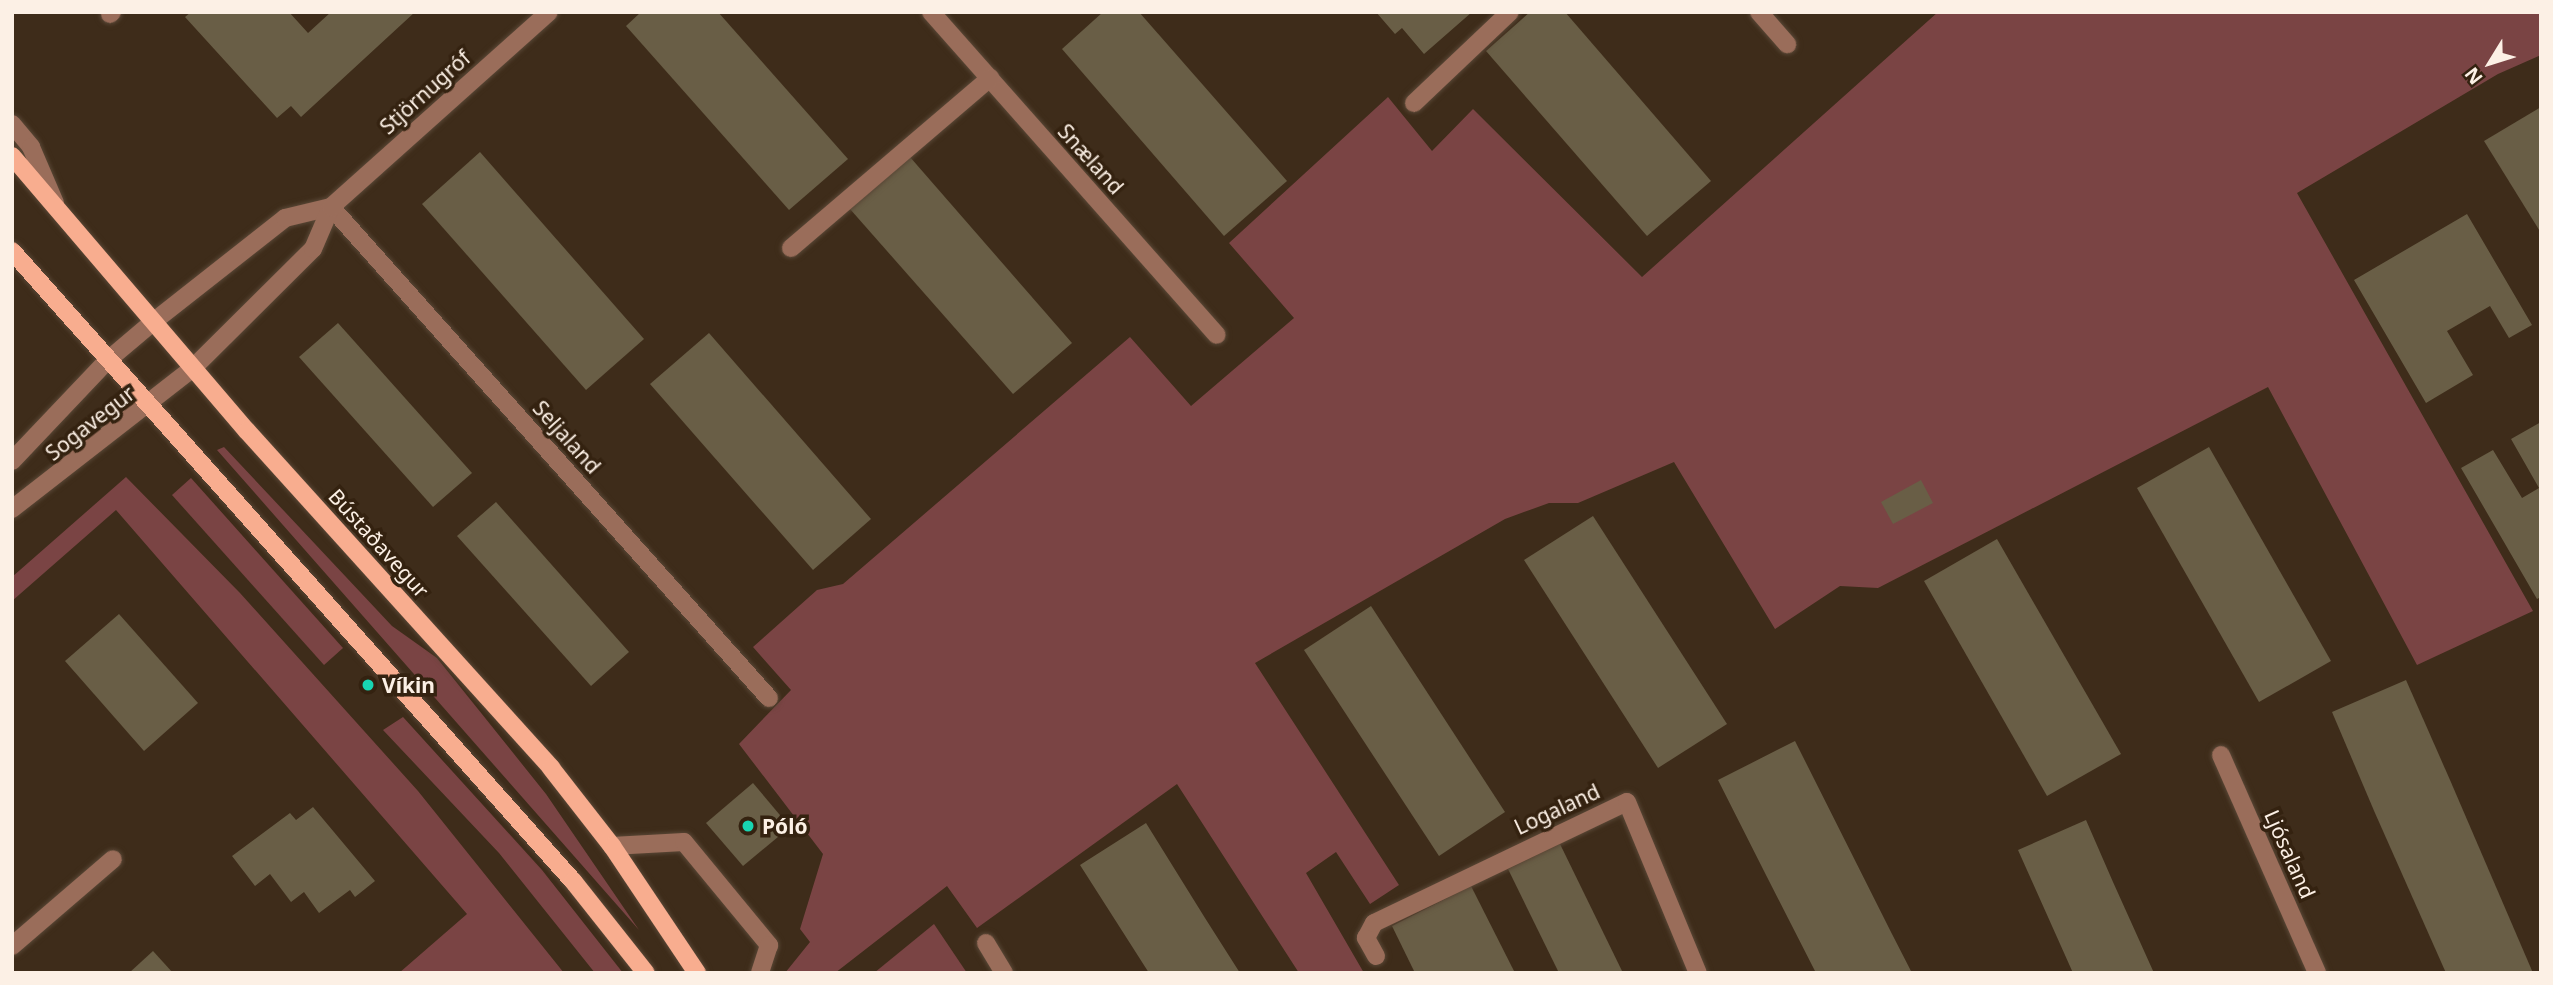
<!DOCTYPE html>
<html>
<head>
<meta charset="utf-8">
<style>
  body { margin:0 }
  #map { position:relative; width:2553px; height:985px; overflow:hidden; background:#3e2c1a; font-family:"Noto Sans",sans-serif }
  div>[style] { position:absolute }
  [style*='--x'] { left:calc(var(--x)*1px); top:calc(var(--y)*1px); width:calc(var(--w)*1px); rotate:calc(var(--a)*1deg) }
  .green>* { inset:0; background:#7a4444 }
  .building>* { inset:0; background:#695e46 }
  .roads { filter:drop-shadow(0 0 2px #594736) drop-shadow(0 0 2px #594736) }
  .minor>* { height:18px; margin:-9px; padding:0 9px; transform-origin:9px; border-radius:9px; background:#9a6d5a }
  .major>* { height:18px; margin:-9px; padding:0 9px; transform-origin:9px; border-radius:9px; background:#f8ad8f }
  .dots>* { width:19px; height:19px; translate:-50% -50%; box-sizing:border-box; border:4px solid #342210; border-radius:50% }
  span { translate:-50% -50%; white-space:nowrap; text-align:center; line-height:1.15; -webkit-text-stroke:7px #342210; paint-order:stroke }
  .street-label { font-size:21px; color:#fcf0e5 }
  .poi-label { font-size:21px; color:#fcf0e5; font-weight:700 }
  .left { translate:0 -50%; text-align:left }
  .frame { position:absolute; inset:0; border:14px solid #fcf0e5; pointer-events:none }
  .north { position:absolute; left:2455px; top:28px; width:70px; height:70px; -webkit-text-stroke:5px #342210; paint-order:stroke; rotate:232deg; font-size:19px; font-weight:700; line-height:28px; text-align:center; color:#fcf0e5 }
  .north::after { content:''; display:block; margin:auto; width:24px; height:32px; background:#fcf0e5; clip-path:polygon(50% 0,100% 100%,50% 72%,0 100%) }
</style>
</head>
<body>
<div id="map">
  <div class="green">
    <div style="clip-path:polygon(1938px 12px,2541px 12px,2541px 55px,2498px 74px,2297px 193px,2533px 611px,2417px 665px,2268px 387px,1878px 588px,1840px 586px,1775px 629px,1674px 462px,1578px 503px,1549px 503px,1505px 519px,1255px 663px,1399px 885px,1370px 904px,1336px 852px,1306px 873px,1364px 973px,1299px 973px,1177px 784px,977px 928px,947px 886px,835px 973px,785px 973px,810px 942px,800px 929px,823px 854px,739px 744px,791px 690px,753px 647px,817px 590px,843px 584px,1130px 337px,1191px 406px,1294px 318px,1229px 243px,1388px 97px,1432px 151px,1473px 109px,1642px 277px)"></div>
    <div style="clip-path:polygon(224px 447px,392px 626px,437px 658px,546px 794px,639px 930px,217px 450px)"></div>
    <div style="clip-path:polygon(126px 477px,240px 593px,418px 791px,564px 973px,399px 973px,467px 914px,116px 510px,12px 601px,12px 577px)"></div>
    <div style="clip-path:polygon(191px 478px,343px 648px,324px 665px,172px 495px)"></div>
    <div style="clip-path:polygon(403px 717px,542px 870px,623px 973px,595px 973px,499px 853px,383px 730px)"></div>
    <div style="clip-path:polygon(934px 924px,967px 973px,874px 973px)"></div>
  </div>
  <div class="building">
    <div style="clip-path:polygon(191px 12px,289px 12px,308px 33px,331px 12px,415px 12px,301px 117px,291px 106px,277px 118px,185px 17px)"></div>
    <div style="clip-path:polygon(641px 12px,718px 12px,848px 159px,789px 210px,626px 26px)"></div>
    <div style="clip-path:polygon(1103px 12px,1139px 12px,1287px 181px,1224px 236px,1062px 49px)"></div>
    <div style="clip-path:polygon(1376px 12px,1472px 12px,1424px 54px,1402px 28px,1395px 34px)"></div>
    <div style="clip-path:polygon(1530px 12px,1565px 12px,1711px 181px,1647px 236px,1486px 51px)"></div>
    <div style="clip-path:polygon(2541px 107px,2541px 233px,2484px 141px)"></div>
    <div style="clip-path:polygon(480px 152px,644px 339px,586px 390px,422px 204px)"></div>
    <div style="clip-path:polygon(910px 157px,1072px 343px,1013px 394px,850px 209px)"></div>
    <div style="clip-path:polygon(2467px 214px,2532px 325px,2509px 338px,2490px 306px,2447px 331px,2473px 375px,2426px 403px,2354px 280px)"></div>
    <div style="clip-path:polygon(338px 323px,472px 473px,433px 507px,299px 357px)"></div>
    <div style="clip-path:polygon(709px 333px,871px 519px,813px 570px,650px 384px)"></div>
    <div style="clip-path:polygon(2541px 422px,2541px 597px,2537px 599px,2461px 468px,2493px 450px,2522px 498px,2539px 488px,2511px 439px)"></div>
    <div style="clip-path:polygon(2209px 447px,2331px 661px,2259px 702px,2137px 488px)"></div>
    <div style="clip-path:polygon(1921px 480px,1933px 503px,1893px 524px,1881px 502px)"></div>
    <div style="clip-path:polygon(496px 502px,629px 652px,591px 686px,457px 536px)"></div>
    <div style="clip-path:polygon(1593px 516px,1727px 724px,1658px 768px,1524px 560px)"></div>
    <div style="clip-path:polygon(1997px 539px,2121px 754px,2047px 796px,1924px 581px)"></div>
    <div style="clip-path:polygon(1371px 606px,1505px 812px,1439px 856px,1304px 650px)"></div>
    <div style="clip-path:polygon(119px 614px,198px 703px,144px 751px,65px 661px)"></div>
    <div style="clip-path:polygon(2406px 680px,2450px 780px,2533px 973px,2446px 973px,2375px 813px,2332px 712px)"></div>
    <div style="clip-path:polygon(1795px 741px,1892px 934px,1912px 973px,1816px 973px,1767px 877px,1718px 780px)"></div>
    <div style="clip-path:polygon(753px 783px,790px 827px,743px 866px,706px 823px)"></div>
    <div style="clip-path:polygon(313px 807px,375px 881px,355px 897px,350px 890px,319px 913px,304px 892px,291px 902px,270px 874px,255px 886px,232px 856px,290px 813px,296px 820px)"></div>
    <div style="clip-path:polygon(2086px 820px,2113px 882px,2154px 973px,2073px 973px,2018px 850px)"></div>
    <div style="clip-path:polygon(1146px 823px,1205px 918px,1240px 973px,1149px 973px,1080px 865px)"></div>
    <div style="clip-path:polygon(1560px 844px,1623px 973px,1559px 973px,1508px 869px)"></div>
    <div style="clip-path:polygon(1471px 886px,1515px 973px,1415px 973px,1392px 926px)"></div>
    <div style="clip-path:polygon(153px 951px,173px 973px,129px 973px)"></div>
  </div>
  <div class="roads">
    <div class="minor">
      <div style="--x:931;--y:12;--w:431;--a:48.5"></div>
      <div style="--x:1759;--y:12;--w:43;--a:48.8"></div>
      <div style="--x:110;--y:14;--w:3;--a:-45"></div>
      <div style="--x:1414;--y:103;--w:132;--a:-43.5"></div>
      <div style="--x:12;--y:124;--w:30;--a:50"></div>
      <div style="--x:31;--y:147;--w:61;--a:66.8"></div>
      <div style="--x:331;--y:207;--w:658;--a:48.27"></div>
      <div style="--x:791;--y:248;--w:262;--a:-40.5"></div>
      <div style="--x:12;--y:461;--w:139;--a:-46.5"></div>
      <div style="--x:108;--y:360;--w:59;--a:-40.2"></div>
      <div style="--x:153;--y:322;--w:168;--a:-38.2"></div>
      <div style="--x:285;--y:218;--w:47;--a:-13.4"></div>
      <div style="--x:12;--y:509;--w:228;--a:-37.9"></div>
      <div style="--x:192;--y:369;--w:170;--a:-44.8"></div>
      <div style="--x:313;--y:249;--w:46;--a:-66.8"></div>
      <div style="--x:331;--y:207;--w:292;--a:-41.8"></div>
      <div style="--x:2221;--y:755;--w:238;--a:66.2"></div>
      <div style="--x:612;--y:846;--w:72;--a:-3.2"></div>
      <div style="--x:684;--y:842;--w:134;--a:50.5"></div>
      <div style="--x:769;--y:945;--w:29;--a:108"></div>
      <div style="--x:986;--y:943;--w:35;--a:59"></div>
      <div style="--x:12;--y:946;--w:133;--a:-40.7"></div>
      <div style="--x:1376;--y:956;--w:21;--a:-119"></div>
      <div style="--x:1366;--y:938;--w:17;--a:-62"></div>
      <div style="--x:1374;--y:923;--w:280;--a:-25.6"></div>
      <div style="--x:1627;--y:802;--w:185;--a:67.5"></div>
    </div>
    <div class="major">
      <div style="--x:12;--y:156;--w:362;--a:49.5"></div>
      <div style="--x:247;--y:431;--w:454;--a:47.9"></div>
      <div style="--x:551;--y:768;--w:99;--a:52"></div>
      <div style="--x:612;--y:846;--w:153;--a:56.2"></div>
      <div style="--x:12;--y:251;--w:844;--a:48.32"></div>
      <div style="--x:573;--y:881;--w:117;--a:51.6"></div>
    </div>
  </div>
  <div class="dots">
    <div style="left:368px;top:685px;background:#18d5b2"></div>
    <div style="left:748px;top:826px;background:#18d5b2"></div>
  </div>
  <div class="street-label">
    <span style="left:425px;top:92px;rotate:-42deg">Stjörnugróf</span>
    <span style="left:1091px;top:159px;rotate:48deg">Snæland</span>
    <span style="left:90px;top:423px;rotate:-38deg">Sogavegur</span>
    <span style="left:567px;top:437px;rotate:48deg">Seljaland</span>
    <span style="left:379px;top:543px;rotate:48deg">Bústaðavegur</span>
    <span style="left:1557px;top:809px;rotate:-25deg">Logaland</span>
    <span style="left:2290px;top:854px;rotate:66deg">Ljósaland</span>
  </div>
  <div class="poi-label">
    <span class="left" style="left:382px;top:685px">Víkin</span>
    <span class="left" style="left:762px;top:826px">Póló</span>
  </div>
  <div class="frame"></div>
  <div class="north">N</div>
</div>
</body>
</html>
